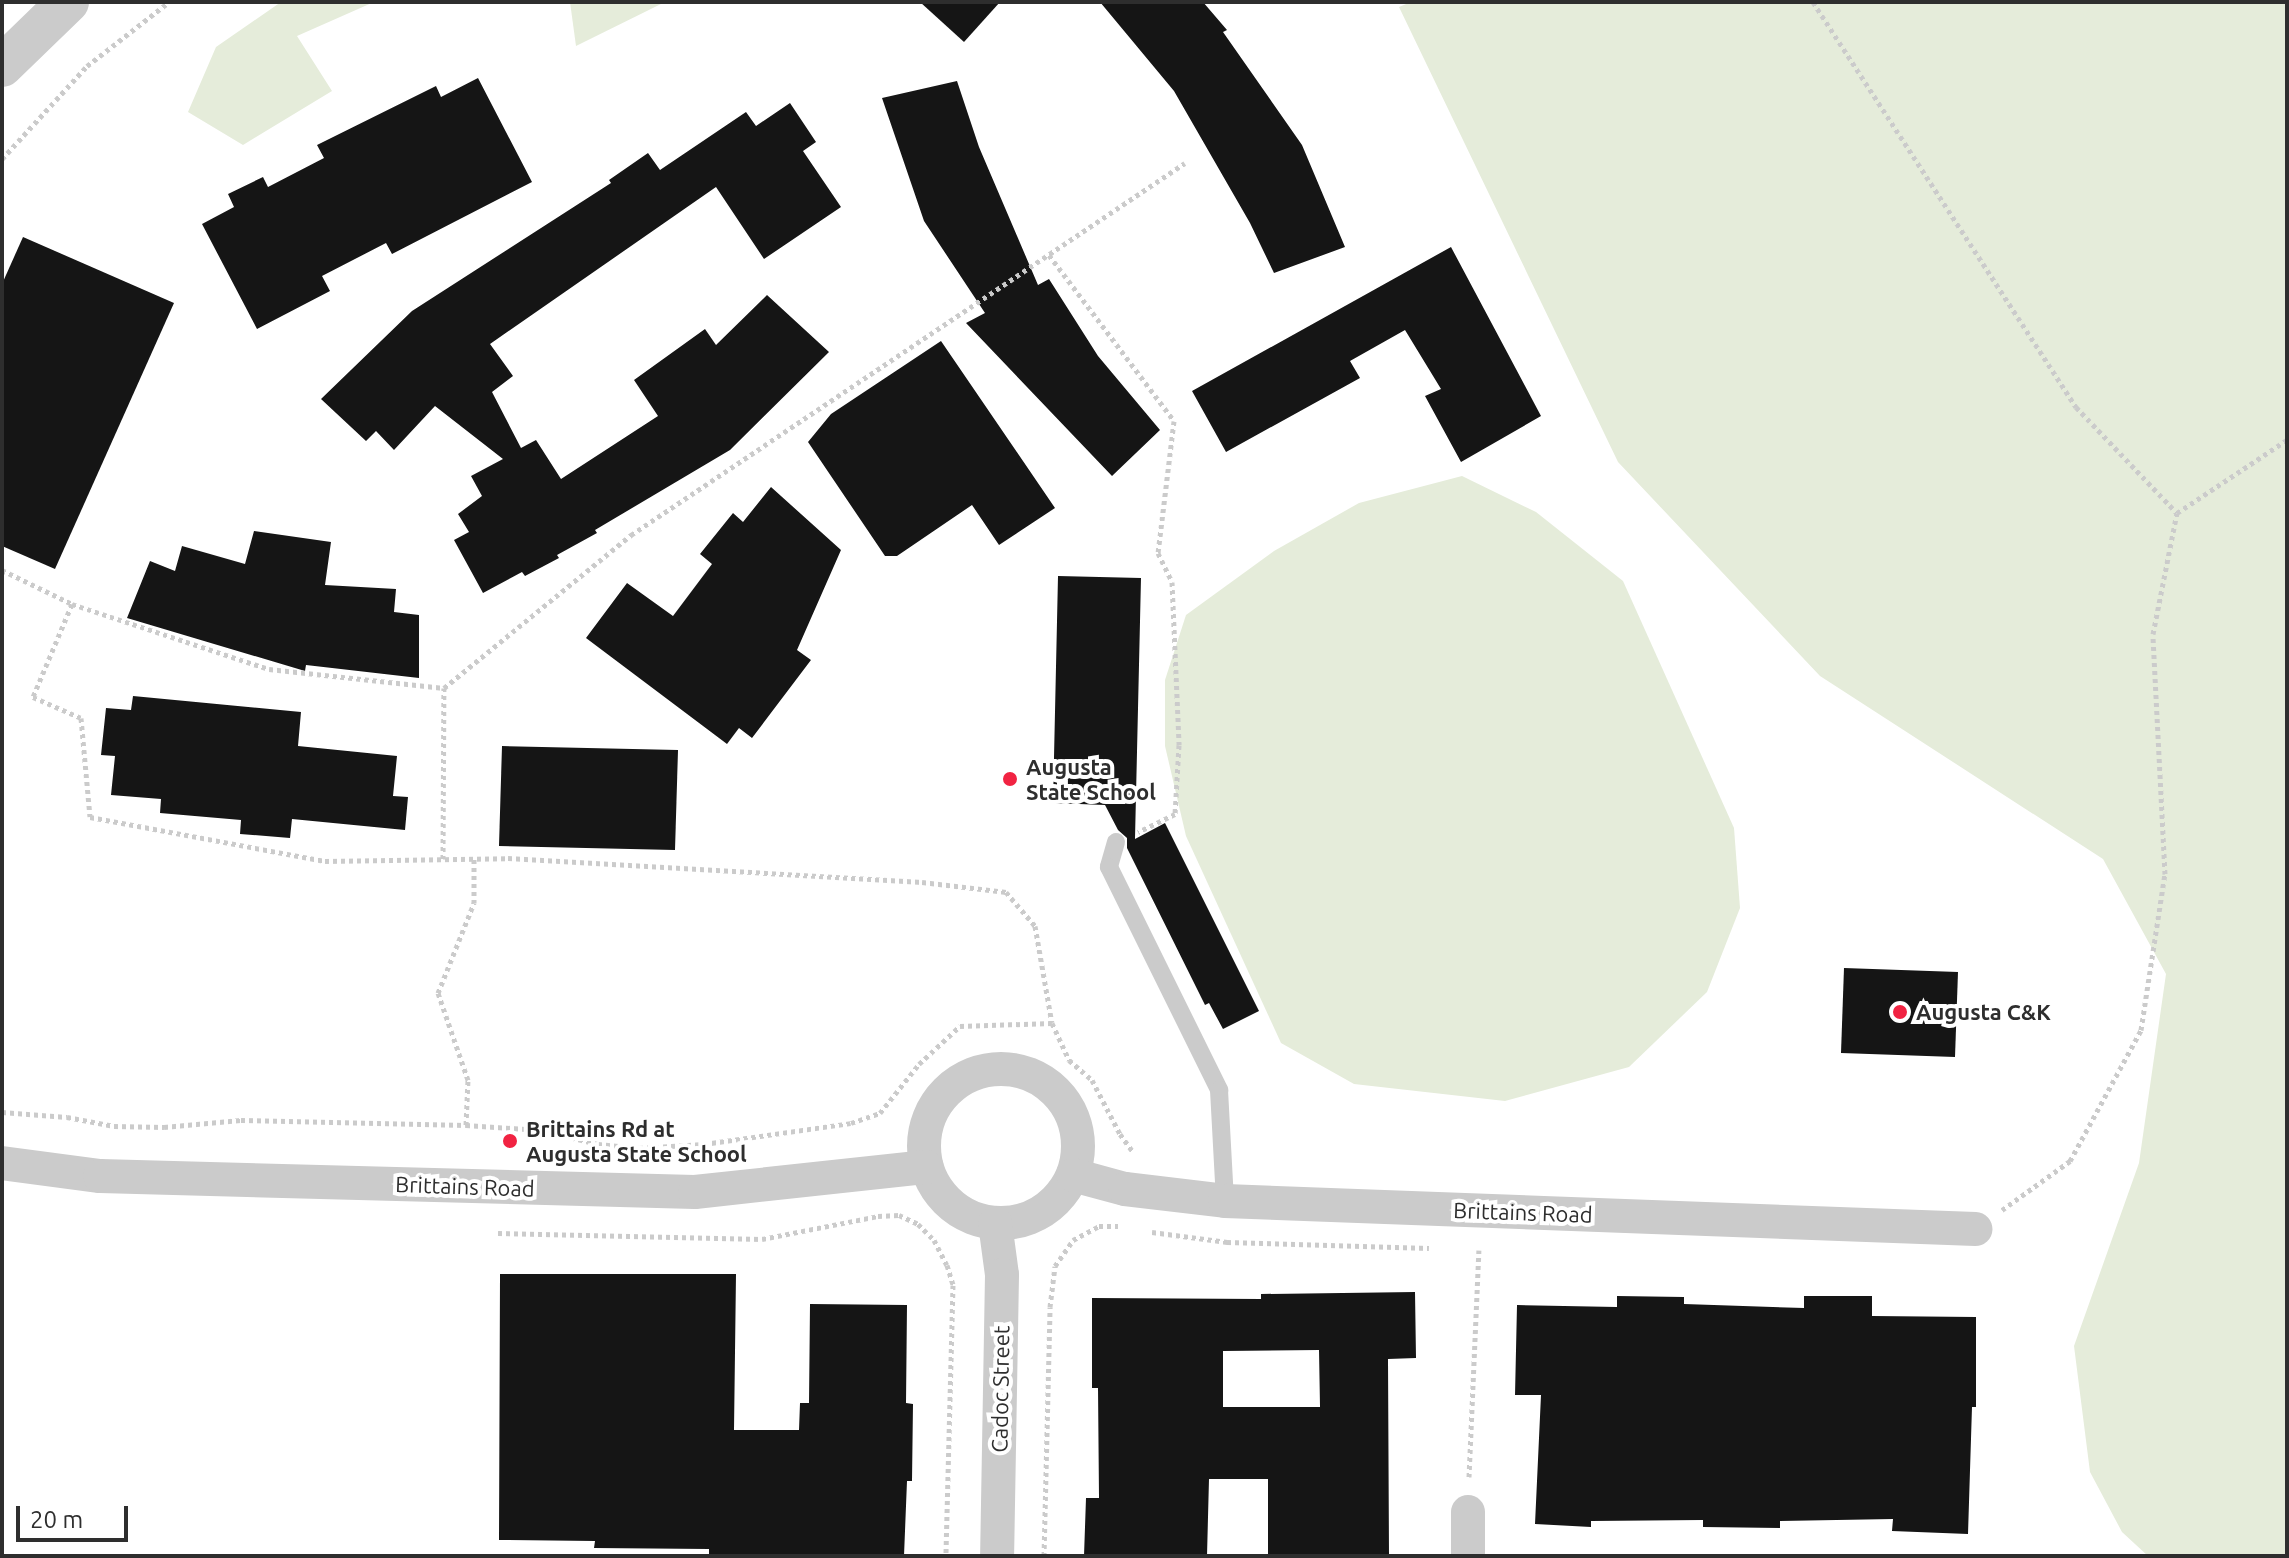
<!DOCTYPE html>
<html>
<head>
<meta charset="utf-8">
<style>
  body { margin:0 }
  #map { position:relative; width:2289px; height:1558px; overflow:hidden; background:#fff; font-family:Ubuntu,sans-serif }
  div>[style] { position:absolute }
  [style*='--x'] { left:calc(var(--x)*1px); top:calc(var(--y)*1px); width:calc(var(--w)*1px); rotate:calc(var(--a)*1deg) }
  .green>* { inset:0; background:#e5ecda }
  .building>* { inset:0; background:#151515 }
  .path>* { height:5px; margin-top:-2.5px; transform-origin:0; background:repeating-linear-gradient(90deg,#cbcbcb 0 4px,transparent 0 8px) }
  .service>* { height:18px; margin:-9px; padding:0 9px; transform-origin:9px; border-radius:9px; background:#cbcbcb }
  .minor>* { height:34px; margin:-17px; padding:0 17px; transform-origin:17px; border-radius:17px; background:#cbcbcb }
  .minor>.ring { margin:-17px; padding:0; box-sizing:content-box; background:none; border:34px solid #cbcbcb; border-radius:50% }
  .tertiary>* { height:42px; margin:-21px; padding:0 21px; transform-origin:21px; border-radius:21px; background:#cbcbcb }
  .dots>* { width:22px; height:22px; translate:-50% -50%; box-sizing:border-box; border:4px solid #fff; border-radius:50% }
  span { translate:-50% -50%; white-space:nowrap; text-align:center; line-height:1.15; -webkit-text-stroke:8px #fff; paint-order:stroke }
  .poi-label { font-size:22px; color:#2e2e2e; font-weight:700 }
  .left { translate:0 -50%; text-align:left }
  .street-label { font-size:22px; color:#2e2e2e }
  .frame { position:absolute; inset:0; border:4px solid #2e2e2e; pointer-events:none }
  .scale { position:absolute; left:16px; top:1506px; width:112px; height:36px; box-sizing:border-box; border:4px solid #2e2e2e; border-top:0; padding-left:10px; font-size:24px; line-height:28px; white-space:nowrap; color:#2e2e2e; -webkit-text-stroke:6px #fff; paint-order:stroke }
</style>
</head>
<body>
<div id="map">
  <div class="green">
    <div style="clip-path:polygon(281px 2px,374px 2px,297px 36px,332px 91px,243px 145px,188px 112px,216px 47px)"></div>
    <div style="clip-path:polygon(570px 2px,665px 2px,576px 46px)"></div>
    <div style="clip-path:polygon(1411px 2px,2287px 2px,2287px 1556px,2148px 1556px,2122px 1532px,2090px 1472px,2074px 1346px,2139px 1163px,2166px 974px,2103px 859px,1820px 676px,1618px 462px,1399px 7px)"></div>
    <div style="clip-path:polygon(1462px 476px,1536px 512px,1623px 581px,1734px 828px,1740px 908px,1707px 992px,1629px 1067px,1505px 1101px,1354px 1084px,1281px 1043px,1186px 836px,1165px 746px,1165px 680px,1186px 615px,1274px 551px,1359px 503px)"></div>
  </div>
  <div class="building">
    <div style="clip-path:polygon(920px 2px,1000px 2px,964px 42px)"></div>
    <div style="clip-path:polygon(1100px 2px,1203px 2px,1227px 30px,1223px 32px,1302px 145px,1345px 247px,1274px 273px,1250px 223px,1174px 91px)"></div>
    <div style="clip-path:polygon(478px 78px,532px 182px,392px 254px,386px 243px,322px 276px,330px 291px,257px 329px,202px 224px,234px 207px,228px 194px,263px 177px,268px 187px,324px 158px,317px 145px,436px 86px,441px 97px)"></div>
    <div style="clip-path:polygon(957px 81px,979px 147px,1038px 285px,1049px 279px,1098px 356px,1160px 430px,1112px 476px,966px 323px,985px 313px,924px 221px,882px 98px)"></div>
    <div style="clip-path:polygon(790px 103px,816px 142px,803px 151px,841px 207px,764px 259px,716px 187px,490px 344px,513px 376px,492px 392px,521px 448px,536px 440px,561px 479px,658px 416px,634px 380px,705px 329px,716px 345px,767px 295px,829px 352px,730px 450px,595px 530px,597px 533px,557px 555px,559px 558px,525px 576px,522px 572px,483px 593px,454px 540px,469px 532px,458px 514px,482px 496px,471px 476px,503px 459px,435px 406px,394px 450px,376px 431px,366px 441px,321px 399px,412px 311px,611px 183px,609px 180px,648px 153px,660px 170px,746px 112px,756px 126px)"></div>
    <div style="clip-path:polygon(23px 237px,174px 303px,55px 569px,2px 546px,2px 284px)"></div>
    <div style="clip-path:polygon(1451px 247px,1541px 416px,1461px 462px,1425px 396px,1441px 389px,1405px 330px,1350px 361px,1360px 378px,1226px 452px,1192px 391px)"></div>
    <div style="clip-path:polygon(941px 341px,1055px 508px,999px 545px,972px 505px,897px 556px,885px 556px,808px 442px,831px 414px)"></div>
    <div style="clip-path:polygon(771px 487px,841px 550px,797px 650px,811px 660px,752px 738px,739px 728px,727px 744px,586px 638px,627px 583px,673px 616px,712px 564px,700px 554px,733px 513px,743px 522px)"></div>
    <div style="clip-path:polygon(254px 531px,331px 542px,325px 585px,396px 589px,394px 612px,419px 615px,419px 678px,306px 665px,305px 671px,127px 618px,150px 561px,175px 571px,182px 546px,245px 564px)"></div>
    <div style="clip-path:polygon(1058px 576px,1141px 578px,1135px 839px,1165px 823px,1259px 1011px,1223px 1029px,1209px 1003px,1205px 1005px,1127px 848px,1127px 838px,1118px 830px,1105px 805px,1053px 803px)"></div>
    <div style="clip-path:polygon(133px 696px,301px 712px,298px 746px,397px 756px,393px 796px,408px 797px,405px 830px,292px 819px,290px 838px,240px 834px,241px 820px,160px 813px,161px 799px,111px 795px,115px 756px,101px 755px,106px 708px,131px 710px)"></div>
    <div style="clip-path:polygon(502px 746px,678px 750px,675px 850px,499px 846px)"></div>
    <div style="clip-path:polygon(1844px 968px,1958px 972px,1955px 1057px,1841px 1053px)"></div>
    <div style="clip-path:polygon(500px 1274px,736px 1274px,734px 1430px,799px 1430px,800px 1403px,809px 1403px,810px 1304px,907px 1305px,906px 1403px,913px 1404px,912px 1481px,907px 1481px,904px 1556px,709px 1556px,709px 1549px,594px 1548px,595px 1541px,499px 1540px)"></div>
    <div style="clip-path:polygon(evenodd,1415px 1292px,1416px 1358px,1388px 1359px,1389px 1556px,1268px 1556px,1268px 1479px,1209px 1479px,1207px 1556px,1084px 1556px,1086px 1498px,1099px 1498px,1098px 1388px,1092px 1388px,1092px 1298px,1261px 1299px,1261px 1294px,1415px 1292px,1319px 1350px,1320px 1407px,1223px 1407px,1223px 1351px,1319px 1350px)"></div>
    <div style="clip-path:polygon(1617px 1296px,1684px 1297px,1684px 1304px,1804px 1308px,1804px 1296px,1872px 1296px,1872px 1316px,1976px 1317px,1976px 1407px,1972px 1407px,1968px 1534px,1892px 1531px,1893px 1519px,1780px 1521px,1780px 1528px,1703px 1527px,1703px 1520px,1591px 1521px,1591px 1527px,1535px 1524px,1541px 1395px,1515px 1395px,1517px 1305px,1617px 1307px)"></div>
  </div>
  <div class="path">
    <div style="--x:1813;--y:2;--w:483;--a:57"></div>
    <div style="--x:2076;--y:407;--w:146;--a:46.4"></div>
    <div style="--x:2;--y:159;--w:126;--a:-47.6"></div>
    <div style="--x:87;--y:66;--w:104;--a:-38"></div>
    <div style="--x:1049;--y:255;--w:208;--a:53"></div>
    <div style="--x:1174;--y:421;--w:133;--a:96.9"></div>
    <div style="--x:1158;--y:553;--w:32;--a:64"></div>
    <div style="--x:1172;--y:582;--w:163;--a:87.5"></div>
    <div style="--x:1179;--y:745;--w:69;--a:93.3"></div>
    <div style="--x:1175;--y:814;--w:41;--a:154.1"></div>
    <div style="--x:2;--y:570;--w:78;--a:25.9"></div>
    <div style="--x:72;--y:604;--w:101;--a:112.8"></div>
    <div style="--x:33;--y:697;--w:52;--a:23.6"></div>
    <div style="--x:81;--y:718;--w:99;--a:84.8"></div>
    <div style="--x:90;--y:817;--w:239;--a:10.6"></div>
    <div style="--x:325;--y:861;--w:183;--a:-0.9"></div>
    <div style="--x:508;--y:858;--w:415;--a:3.3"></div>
    <div style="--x:922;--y:882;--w:85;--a:6.8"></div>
    <div style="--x:1006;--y:892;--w:45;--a:49.5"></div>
    <div style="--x:1035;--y:926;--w:98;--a:80.1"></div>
    <div style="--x:72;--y:604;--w:207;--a:18.3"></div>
    <div style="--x:269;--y:669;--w:176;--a:6.2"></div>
    <div style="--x:443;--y:859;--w:171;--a:-89.7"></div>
    <div style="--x:444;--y:688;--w:242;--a:-39.3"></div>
    <div style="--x:631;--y:535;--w:667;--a:-33.88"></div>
    <div style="--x:2;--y:1112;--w:65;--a:4.4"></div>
    <div style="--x:67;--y:1117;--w:48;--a:10.8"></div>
    <div style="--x:114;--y:1126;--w:50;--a:1.1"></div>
    <div style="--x:164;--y:1127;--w:77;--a:-5.2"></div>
    <div style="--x:241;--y:1120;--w:225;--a:1.3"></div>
    <div style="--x:466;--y:1125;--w:74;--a:3.9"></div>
    <div style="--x:540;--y:1130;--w:60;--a:13.6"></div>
    <div style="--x:598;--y:1144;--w:41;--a:5.6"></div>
    <div style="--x:639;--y:1148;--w:65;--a:-3.5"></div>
    <div style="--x:704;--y:1144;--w:148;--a:-8.1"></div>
    <div style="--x:851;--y:1123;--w:31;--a:-19"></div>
    <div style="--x:880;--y:1113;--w:63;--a:-51.5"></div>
    <div style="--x:919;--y:1064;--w:56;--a:-42.8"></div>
    <div style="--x:960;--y:1026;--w:92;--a:-1.9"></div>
    <div style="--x:1052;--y:1023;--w:41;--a:65.3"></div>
    <div style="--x:1069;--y:1060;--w:30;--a:41"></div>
    <div style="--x:1092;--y:1080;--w:61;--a:62.6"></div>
    <div style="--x:1120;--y:1134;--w:22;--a:54"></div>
    <div style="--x:466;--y:1125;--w:45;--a:-87.5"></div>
    <div style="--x:468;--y:1080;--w:92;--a:-109"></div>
    <div style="--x:438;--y:993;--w:97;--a:-68.2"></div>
    <div style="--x:474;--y:903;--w:44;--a:-90"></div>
    <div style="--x:2002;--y:1210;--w:84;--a:-35.8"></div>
    <div style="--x:2070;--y:1161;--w:149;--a:-61.5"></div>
    <div style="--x:2141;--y:1030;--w:158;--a:-81.3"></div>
    <div style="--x:2165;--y:874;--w:240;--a:-92.9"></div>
    <div style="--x:2153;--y:634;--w:123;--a:-78.8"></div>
    <div style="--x:2177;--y:513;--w:132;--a:-33.6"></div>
    <div style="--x:1152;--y:1232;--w:76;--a:7.6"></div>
    <div style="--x:1227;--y:1242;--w:202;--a:1.7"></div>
    <div style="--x:498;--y:1233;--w:264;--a:1.3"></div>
    <div style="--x:762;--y:1239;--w:118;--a:-11.2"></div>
    <div style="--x:878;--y:1216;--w:21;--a:-3"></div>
    <div style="--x:899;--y:1215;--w:21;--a:25"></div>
    <div style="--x:918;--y:1224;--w:23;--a:45"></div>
    <div style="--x:934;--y:1240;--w:28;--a:63"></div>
    <div style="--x:947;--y:1265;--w:21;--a:73"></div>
    <div style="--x:953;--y:1285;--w:271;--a:91.5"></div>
    <div style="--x:1469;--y:1477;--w:227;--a:-87.5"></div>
    <div style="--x:1044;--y:1556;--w:249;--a:-88.6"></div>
    <div style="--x:1050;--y:1307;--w:41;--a:-83"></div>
    <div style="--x:1055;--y:1266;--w:32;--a:-55"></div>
    <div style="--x:1073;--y:1240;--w:30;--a:-28"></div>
    <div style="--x:1099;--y:1226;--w:19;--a:0"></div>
  </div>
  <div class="service">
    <div style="--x:1116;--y:842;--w:26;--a:106"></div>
    <div style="--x:1109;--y:867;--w:249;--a:63.7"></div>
    <div style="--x:1219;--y:1090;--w:111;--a:86.9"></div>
  </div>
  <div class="minor">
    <div class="ring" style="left:924px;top:1069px;width:120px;height:120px"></div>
    <div style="--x:2;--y:1163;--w:99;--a:7.6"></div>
    <div style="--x:100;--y:1176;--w:595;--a:1.54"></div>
    <div style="--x:695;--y:1192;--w:233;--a:-6.2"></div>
    <div style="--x:1073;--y:1175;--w:54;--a:15.1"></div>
    <div style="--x:1125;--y:1189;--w:101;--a:6.8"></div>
    <div style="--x:1225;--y:1201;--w:751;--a:2.14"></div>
    <div style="--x:995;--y:1223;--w:52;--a:82.3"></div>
    <div style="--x:1002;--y:1275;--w:281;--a:91"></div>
    <div style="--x:1468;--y:1556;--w:44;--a:-90"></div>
  </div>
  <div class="tertiary">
    <div style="--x:2;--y:66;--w:92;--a:-44.1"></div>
  </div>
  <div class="dots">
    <div style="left:1010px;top:779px;background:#f12342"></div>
    <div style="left:1900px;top:1012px;background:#f12342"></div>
    <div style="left:510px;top:1141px;background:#f12342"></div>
  </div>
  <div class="poi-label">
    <span class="left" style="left:1026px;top:779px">Augusta<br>State School</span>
    <span class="left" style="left:1916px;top:1012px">Augusta C&amp;K</span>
    <span class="left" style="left:526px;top:1141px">Brittains Rd at<br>Augusta State School</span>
  </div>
  <div class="street-label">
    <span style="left:465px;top:1186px;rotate:2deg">Brittains Road</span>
    <span style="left:1523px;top:1212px;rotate:2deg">Brittains Road</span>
    <span style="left:1000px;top:1389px;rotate:-89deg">Cadoc Street</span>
  </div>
  <div class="frame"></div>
  <div class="scale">20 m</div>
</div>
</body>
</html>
